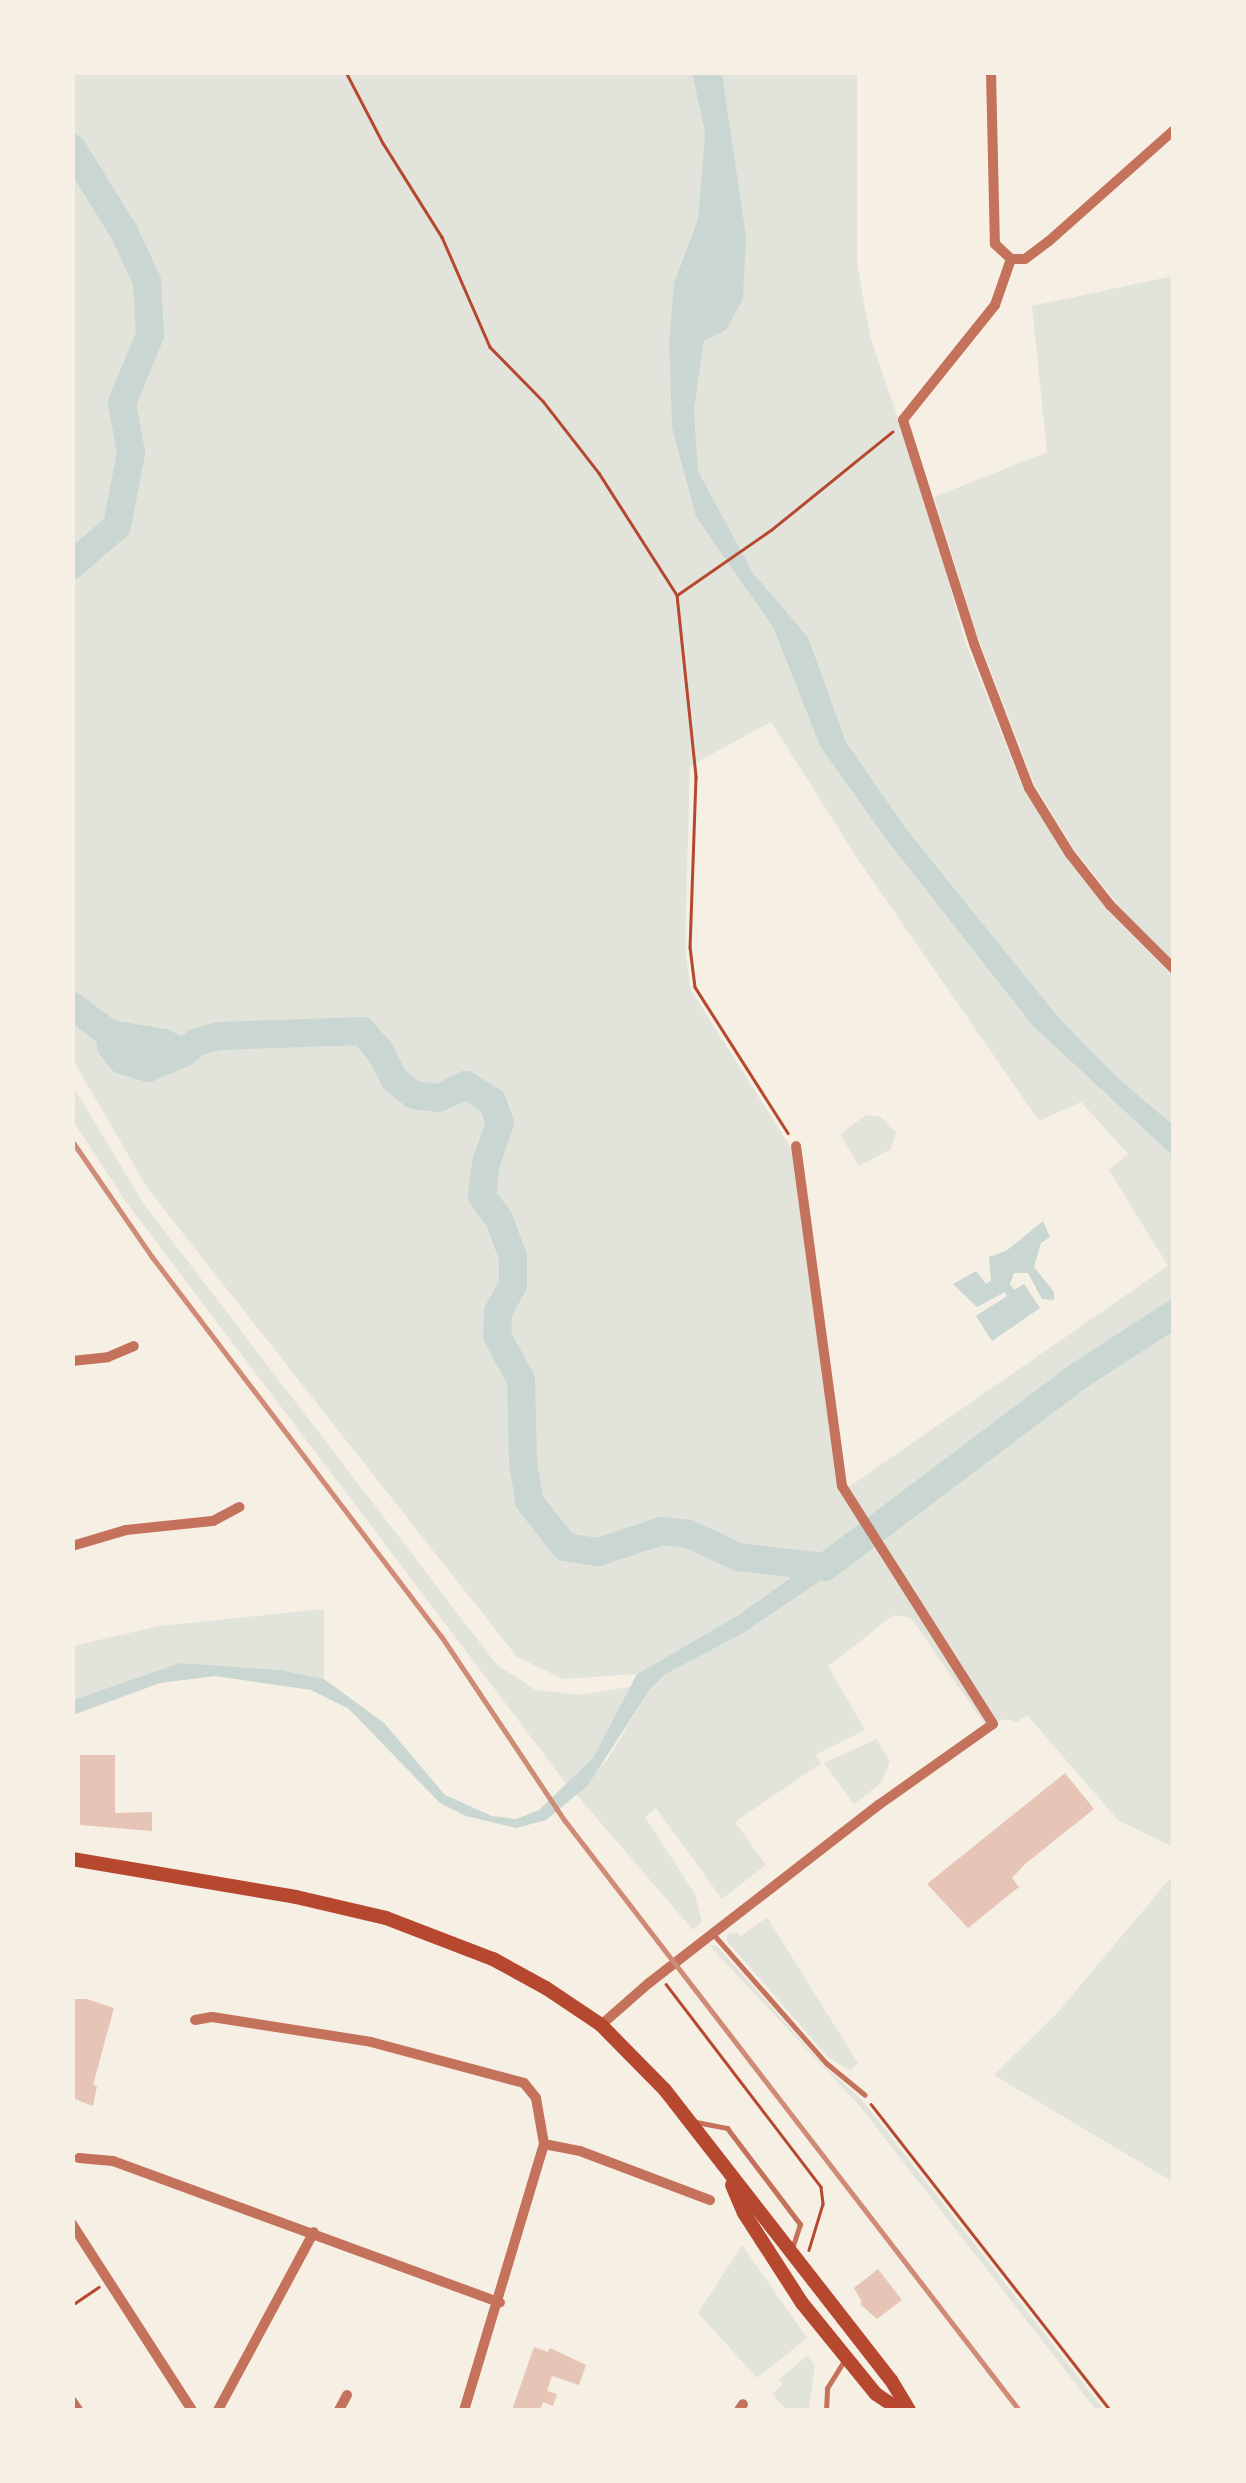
<!DOCTYPE html>
<html>
<head>
<meta charset="utf-8">
<style>
  body { margin:0 }
  #map { position:relative; width:1246px; height:2483px; overflow:hidden; background:#f6efe4; font-family:Signika,sans-serif }
  div>[style] { position:absolute }
  [style*='--x'] { left:calc(var(--x)*1px); top:calc(var(--y)*1px); width:calc(var(--w)*1px); rotate:calc(var(--a)*1deg) }
  .green>* { inset:0; background:#e2e4dc }
  .water>* { inset:0; background:#c9d6d2 }
  .river>* { height:28px; margin:-14px; padding:0 14px; transform-origin:14px; border-radius:14px; background:#c9d6d2 }
  .building>* { inset:0; background:#e6c5b7 }
  .path>* { height:2.5px; margin:-1.25px; padding:0 1.25px; transform-origin:1.25px; border-radius:1.25px; background:#b5482f }
  .service>* { height:5px; margin:-2.5px; padding:0 2.5px; transform-origin:2.5px; border-radius:2.5px; background:#c5725c }
  .minor>* { height:10px; margin:-5px; padding:0 5px; transform-origin:5px; border-radius:5px; background:#c5725c }
  .secondary>* { height:14px; margin:-7px; padding:0 7px; transform-origin:7px; border-radius:7px; background:#b5482f }
  .rail>* { height:5px; margin:-2.5px; padding:0 2.5px; transform-origin:2.5px; border-radius:2.5px; background:#cf8b77 }
  span { translate:-50% -50%; white-space:nowrap; text-align:center; line-height:1.15; -webkit-text-stroke:9px #f6efe4; paint-order:stroke }
  .frame { position:absolute; inset:0; border:75px solid #f6efe4; pointer-events:none }
</style>
</head>
<body>
<div id="map">
  <div class="green">
    <div style="clip-path:polygon(evenodd,73px 73px,692px 73px,705px 132px,698px 219px,674px 283px,669px 341px,672px 428px,696px 517px,773px 627px,820px 746px,1033px 1026px,1173px 1156px,1173px 1304px,1073px 1368px,737px 1616px,637px 1674px,563px 1679px,517px 1657px,148px 1189px,73px 1060px,73px 73px,771px 722px,859px 861px,1039px 1121px,1081px 1102px,1128px 1154px,1109px 1170px,1168px 1266px,840px 1493px,793px 1151px,691px 990px,685px 948px,690px 766px,771px 722px)"></div>
    <div style="clip-path:polygon(722px 73px,857px 73px,857px 263px,870px 336px,924px 494px,966px 644px,1025px 793px,1106px 909px,1173px 976px,1173px 1125px,1119px 1079px,1059px 1018px,907px 830px,846px 742px,808px 637px,753px 573px,698px 471px,694px 409px,704px 341px,746px 236px)"></div>
    <div style="clip-path:polygon(1173px 276px,1173px 961px,1133px 923px,1076px 852px,1035px 786px,976px 632px,934px 497px,1047px 452px,1032px 306px)"></div>
    <div style="clip-path:polygon(72px 1085px,144px 1204px,497px 1665px,536px 1690px,581px 1695px,634px 1686px,593px 1758px,568px 1786px,126px 1202px,73px 1121px)"></div>
    <div style="clip-path:polygon(866px 1115px,881px 1117px,896px 1132px,891px 1149px,859px 1166px,840px 1134px)"></div>
    <div style="clip-path:polygon(1173px 1327px,1173px 1847px,1118px 1820px,1027px 1715px,1017px 1722px,1008px 1719px,985px 1725px,911px 1618px,894px 1615px,828px 1666px,865px 1730px,815px 1755px,821px 1763px,735px 1822px,766px 1865px,722px 1899px,656px 1808px,645px 1817px,695px 1894px,702px 1922px,693px 1930px,576px 1794px,607px 1760px,650px 1689px,666px 1674px,745px 1632px,833px 1572px,1086px 1383px)"></div>
    <div style="clip-path:polygon(324px 1609px,324px 1679px,280px 1670px,180px 1663px,73px 1700px,73px 1646px,159px 1626px)"></div>
    <div style="clip-path:polygon(877px 1739px,890px 1762px,881px 1783px,854px 1804px,824px 1763px)"></div>
    <div style="clip-path:polygon(1173px 1875px,1173px 2182px,994px 2075px,1058px 2012px)"></div>
    <div style="clip-path:polygon(767px 1917px,858px 2063px,850px 2071px,828px 2057px,727px 1941px,727px 1934px,737px 1932px,741px 1936px)"></div>
    <div style="clip-path:polygon(709px 1945px,717px 1946px,823px 2065px,863px 2101px,1104px 2410px,1096px 2410px,859px 2105px)"></div>
    <div style="clip-path:polygon(742px 2245px,807px 2338px,757px 2378px,698px 2313px)"></div>
    <div style="clip-path:polygon(807px 2356px,815px 2365px,809px 2410px,787px 2410px,772px 2394px,783px 2384px,779px 2379px)"></div>
  </div>
  <div class="water">
    <div style="clip-path:polygon(692px 73px,722px 73px,746px 236px,743px 299px,726px 330px,704px 341px,694px 409px,698px 471px,753px 573px,808px 637px,846px 742px,907px 830px,1059px 1018px,1119px 1079px,1173px 1125px,1173px 1156px,1033px 1026px,887px 840px,820px 746px,773px 627px,696px 517px,672px 428px,669px 341px,674px 283px,698px 219px,705px 132px)"></div>
    <div style="clip-path:polygon(1043px 1221px,1050px 1237px,1041px 1243px,1034px 1267px,1054px 1292px,1054px 1300px,1042px 1299px,1028px 1273px,1014px 1273px,1010px 1284px,1014px 1290px,1024px 1284px,1040px 1308px,992px 1341px,976px 1316px,1007px 1296px,1005px 1292px,977px 1307px,953px 1284px,976px 1271px,986px 1284px,991px 1280px,989px 1257px,1006px 1251px)"></div>
    <div style="clip-path:polygon(802px 1569px,833px 1572px,745px 1632px,666px 1674px,650px 1689px,588px 1785px,546px 1820px,516px 1828px,466px 1816px,440px 1803px,349px 1709px,311px 1690px,215px 1676px,160px 1683px,73px 1715px,73px 1700px,180px 1663px,280px 1670px,324px 1679px,384px 1723px,445px 1795px,492px 1816px,516px 1819px,539px 1810px,593px 1758px,637px 1674px,737px 1616px)"></div>
  </div>
  <div class="river">
    <div style="--x:72;--y:148;--w:99;--a:58.2"></div>
    <div style="--x:124;--y:232;--w:54;--a:64.9"></div>
    <div style="--x:147;--y:281;--w:54;--a:86.8"></div>
    <div style="--x:150;--y:335;--w:74;--a:112.4"></div>
    <div style="--x:122;--y:403;--w:51;--a:79.8"></div>
    <div style="--x:131;--y:453;--w:74;--a:100.9"></div>
    <div style="--x:117;--y:526;--w:60;--a:139.1"></div>
    <div style="--x:72;--y:1006;--w:47;--a:36.4"></div>
    <div style="--x:110;--y:1034;--w:55;--a:9.5"></div>
    <div style="--x:164;--y:1043;--w:21;--a:28"></div>
    <div style="--x:183;--y:1053;--w:18;--a:-38"></div>
    <div style="--x:197;--y:1042;--w:24;--a:-15"></div>
    <div style="--x:220;--y:1036;--w:142;--a:-2"></div>
    <div style="--x:362;--y:1031;--w:25;--a:48"></div>
    <div style="--x:379;--y:1050;--w:34;--a:62"></div>
    <div style="--x:395;--y:1080;--w:24;--a:38"></div>
    <div style="--x:414;--y:1095;--w:25;--a:7"></div>
    <div style="--x:439;--y:1098;--w:30;--a:-26"></div>
    <div style="--x:466;--y:1085;--w:31;--a:32"></div>
    <div style="--x:492;--y:1101;--w:23;--a:70"></div>
    <div style="--x:500;--y:1123;--w:42;--a:109.3"></div>
    <div style="--x:486;--y:1163;--w:33;--a:97"></div>
    <div style="--x:482;--y:1196;--w:29;--a:54"></div>
    <div style="--x:499;--y:1219;--w:40;--a:69.8"></div>
    <div style="--x:513;--y:1257;--w:28;--a:90"></div>
    <div style="--x:513;--y:1285;--w:31;--a:119"></div>
    <div style="--x:498;--y:1312;--w:24;--a:92"></div>
    <div style="--x:497;--y:1336;--w:50;--a:61.4"></div>
    <div style="--x:521;--y:1380;--w:82;--a:88.6"></div>
    <div style="--x:523;--y:1462;--w:39;--a:81"></div>
    <div style="--x:529;--y:1501;--w:58;--a:52"></div>
    <div style="--x:565;--y:1547;--w:33;--a:9"></div>
    <div style="--x:598;--y:1552;--w:67;--a:-18.2"></div>
    <div style="--x:662;--y:1531;--w:27;--a:6"></div>
    <div style="--x:689;--y:1534;--w:54;--a:25.1"></div>
    <div style="--x:738;--y:1557;--w:88;--a:6.6"></div>
    <div style="--x:825;--y:1567;--w:316;--a:-37"></div>
    <div style="--x:1077;--y:1377;--w:116;--a:-33"></div>
    <div style="--x:110;--y:1034;--w:12;--a:85"></div>
    <div style="--x:111;--y:1046;--w:18;--a:52"></div>
    <div style="--x:122;--y:1060;--w:27;--a:17"></div>
    <div style="--x:148;--y:1068;--w:38;--a:-23"></div>
  </div>
  <div class="building">
    <div style="clip-path:polygon(80px 1755px,115px 1755px,115px 1813px,152px 1812px,152px 1831px,80px 1825px)"></div>
    <div style="clip-path:polygon(1065px 1773px,1094px 1809px,1025px 1864px,1012px 1878px,1019px 1887px,968px 1928px,927px 1884px)"></div>
    <div style="clip-path:polygon(72px 1999px,87px 1999px,114px 2008px,93px 2085px,97px 2086px,93px 2106px,72px 2098px)"></div>
    <div style="clip-path:polygon(878px 2269px,902px 2300px,877px 2319px,860px 2304px,862px 2302px,854px 2288px)"></div>
    <div style="clip-path:polygon(534px 2347px,548px 2352px,550px 2348px,586px 2365px,579px 2385px,552px 2376px,547px 2391px,557px 2394px,553px 2406px,543px 2402px,540px 2410px,512px 2410px)"></div>
  </div>
  <div class="path">
    <div style="--x:346;--y:72;--w:80;--a:62.5"></div>
    <div style="--x:383;--y:143;--w:111;--a:57.9"></div>
    <div style="--x:442;--y:237;--w:120;--a:66.4"></div>
    <div style="--x:490;--y:347;--w:76;--a:45.5"></div>
    <div style="--x:543;--y:401;--w:91;--a:52.1"></div>
    <div style="--x:599;--y:473;--w:145;--a:57.4"></div>
    <div style="--x:677;--y:595;--w:183;--a:84"></div>
    <div style="--x:696;--y:777;--w:170;--a:92"></div>
    <div style="--x:690;--y:947;--w:40;--a:82.9"></div>
    <div style="--x:695;--y:987;--w:173;--a:57.5"></div>
    <div style="--x:677;--y:595;--w:114;--a:-34.7"></div>
    <div style="--x:771;--y:530;--w:156;--a:-39"></div>
    <div style="--x:666;--y:1984;--w:255;--a:52.6"></div>
    <div style="--x:821;--y:2187;--w:17;--a:83"></div>
    <div style="--x:823;--y:2204;--w:48;--a:106.9"></div>
    <div style="--x:871;--y:2104;--w:388;--a:52"></div>
    <div style="--x:72;--y:2305;--w:32;--a:-34"></div>
  </div>
  <div class="service">
    <div style="--x:713;--y:1934;--w:171;--a:48.8"></div>
    <div style="--x:826;--y:2063;--w:50;--a:39.4"></div>
    <div style="--x:696;--y:2122;--w:32;--a:11"></div>
    <div style="--x:727;--y:2128;--w:121;--a:52.8"></div>
    <div style="--x:800;--y:2224;--w:26;--a:108"></div>
    <div style="--x:826;--y:2410;--w:22;--a:-87"></div>
    <div style="--x:827;--y:2388;--w:34;--a:-58"></div>
  </div>
  <div class="minor">
    <div style="--x:991;--y:72;--w:172;--a:88.7"></div>
    <div style="--x:995;--y:244;--w:22;--a:43"></div>
    <div style="--x:1011;--y:259;--w:49;--a:109.2"></div>
    <div style="--x:995;--y:305;--w:147;--a:128.7"></div>
    <div style="--x:903;--y:420;--w:235;--a:72.4"></div>
    <div style="--x:974;--y:644;--w:154;--a:69.1"></div>
    <div style="--x:1029;--y:788;--w:78;--a:58.2"></div>
    <div style="--x:1070;--y:854;--w:65;--a:51.9"></div>
    <div style="--x:1110;--y:905;--w:91;--a:45"></div>
    <div style="--x:1011;--y:259;--w:14;--a:0"></div>
    <div style="--x:1025;--y:259;--w:30;--a:-37"></div>
    <div style="--x:1049;--y:241;--w:167;--a:-41.6"></div>
    <div style="--x:72;--y:1361;--w:36;--a:-6"></div>
    <div style="--x:108;--y:1357;--w:28;--a:-23"></div>
    <div style="--x:72;--y:1546;--w:56;--a:-16.5"></div>
    <div style="--x:126;--y:1530;--w:87;--a:-5.9"></div>
    <div style="--x:213;--y:1521;--w:30;--a:-28"></div>
    <div style="--x:195;--y:2020;--w:17;--a:-10"></div>
    <div style="--x:212;--y:2017;--w:161;--a:8.9"></div>
    <div style="--x:371;--y:2042;--w:158;--a:15"></div>
    <div style="--x:524;--y:2083;--w:19;--a:51"></div>
    <div style="--x:536;--y:2098;--w:47;--a:80.1"></div>
    <div style="--x:544;--y:2144;--w:278;--a:106.7"></div>
    <div style="--x:601;--y:2025;--w:64;--a:-41.2"></div>
    <div style="--x:649;--y:1983;--w:292;--a:-37.8"></div>
    <div style="--x:880;--y:1804;--w:138;--a:-35.3"></div>
    <div style="--x:993;--y:1724;--w:282;--a:-122.4"></div>
    <div style="--x:842;--y:1486;--w:343;--a:-97.7"></div>
    <div style="--x:544;--y:2144;--w:37;--a:11"></div>
    <div style="--x:580;--y:2151;--w:139;--a:20.7"></div>
    <div style="--x:79;--y:2158;--w:34;--a:5"></div>
    <div style="--x:113;--y:2161;--w:412;--a:20.1"></div>
    <div style="--x:72;--y:2224;--w:221;--a:57.2"></div>
    <div style="--x:72;--y:2401;--w:11;--a:56"></div>
    <div style="--x:218;--y:2410;--w:202;--a:-61.7"></div>
    <div style="--x:339;--y:2410;--w:17;--a:-62"></div>
    <div style="--x:739;--y:2410;--w:7;--a:-56"></div>
  </div>
  <div class="secondary">
    <div style="--x:72;--y:1859;--w:227;--a:9.6"></div>
    <div style="--x:296;--y:1897;--w:92;--a:13.1"></div>
    <div style="--x:386;--y:1918;--w:115;--a:21"></div>
    <div style="--x:493;--y:1959;--w:60;--a:28.7"></div>
    <div style="--x:546;--y:1988;--w:66;--a:33.9"></div>
    <div style="--x:601;--y:2025;--w:91;--a:45.4"></div>
    <div style="--x:665;--y:2090;--w:368;--a:52.1"></div>
    <div style="--x:891;--y:2380;--w:35;--a:59"></div>
    <div style="--x:732;--y:2185;--w:30;--a:67"></div>
    <div style="--x:744;--y:2213;--w:107;--a:57.2"></div>
    <div style="--x:802;--y:2303;--w:117;--a:50.9"></div>
    <div style="--x:876;--y:2394;--w:29;--a:34"></div>
  </div>
  <div class="rail">
    <div style="--x:72;--y:1141;--w:141;--a:55.4"></div>
    <div style="--x:152;--y:1257;--w:477;--a:52.7"></div>
    <div style="--x:441;--y:1636;--w:223;--a:56.2"></div>
    <div style="--x:565;--y:1821;--w:744;--a:52.38"></div>
  </div>
  <div class="frame"></div>
</div>
</body>
</html>
